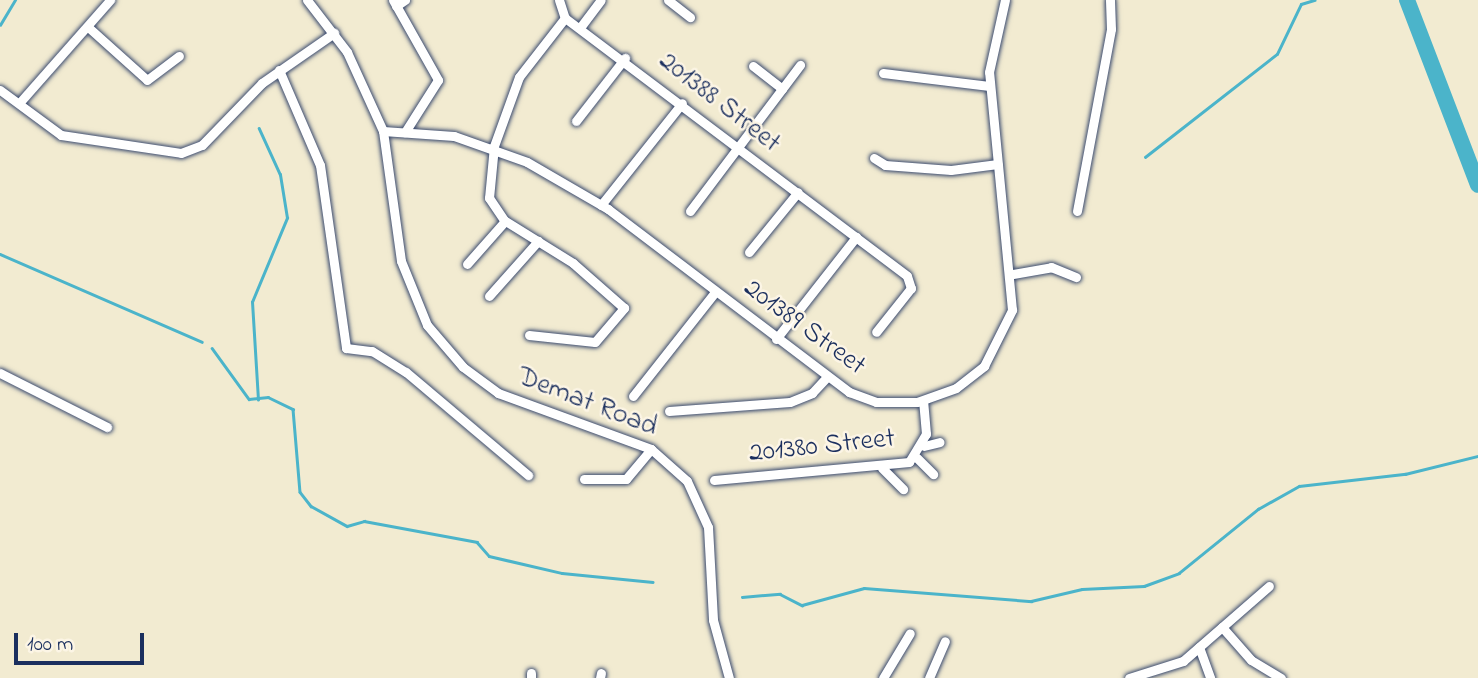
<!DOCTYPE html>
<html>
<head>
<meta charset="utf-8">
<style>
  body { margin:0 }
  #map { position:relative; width:1478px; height:678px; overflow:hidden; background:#f2ebd1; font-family:"Indie Flower",sans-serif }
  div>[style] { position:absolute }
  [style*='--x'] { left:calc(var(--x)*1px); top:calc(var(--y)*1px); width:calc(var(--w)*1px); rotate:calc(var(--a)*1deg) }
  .stream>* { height:2.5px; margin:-1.25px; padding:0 1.25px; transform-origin:1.25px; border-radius:1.25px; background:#4bb4ca }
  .river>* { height:16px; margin:-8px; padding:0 8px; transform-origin:8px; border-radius:8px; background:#4bb4ca }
  .roads { filter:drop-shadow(0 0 2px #3b4b6f) drop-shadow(0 0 2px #3b4b6f) }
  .minor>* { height:9px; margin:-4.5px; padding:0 4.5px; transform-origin:4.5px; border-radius:4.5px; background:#fff }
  span { translate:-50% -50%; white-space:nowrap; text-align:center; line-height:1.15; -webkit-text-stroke:5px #fcf5e5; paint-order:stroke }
  .street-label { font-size:28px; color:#1b2f5e }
  .scale { position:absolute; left:14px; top:633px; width:130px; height:32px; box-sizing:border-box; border:4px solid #1b2f5e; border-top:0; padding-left:9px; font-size:21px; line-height:24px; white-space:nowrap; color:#1b2f5e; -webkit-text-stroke:5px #fcf5e5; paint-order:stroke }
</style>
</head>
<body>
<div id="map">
  <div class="stream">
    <div style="--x:0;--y:25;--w:29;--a:-59"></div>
    <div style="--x:1145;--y:157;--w:167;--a:-38"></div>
    <div style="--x:1277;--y:54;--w:55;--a:-64.4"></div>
    <div style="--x:1301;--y:4;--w:14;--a:-17"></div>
    <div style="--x:0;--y:254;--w:220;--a:23.5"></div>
    <div style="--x:212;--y:348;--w:63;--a:54"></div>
    <div style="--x:249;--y:399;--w:19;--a:-6"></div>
    <div style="--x:268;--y:397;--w:28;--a:26"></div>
    <div style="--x:293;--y:409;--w:83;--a:85.2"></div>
    <div style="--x:300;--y:492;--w:18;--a:52"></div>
    <div style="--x:311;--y:506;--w:41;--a:29.1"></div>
    <div style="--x:347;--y:526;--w:18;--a:-16"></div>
    <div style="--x:364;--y:521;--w:115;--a:10.5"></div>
    <div style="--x:477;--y:542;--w:18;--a:49"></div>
    <div style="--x:489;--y:556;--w:75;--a:13.1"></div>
    <div style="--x:562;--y:573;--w:91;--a:5.6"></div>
    <div style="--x:258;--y:400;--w:98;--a:-93.5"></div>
    <div style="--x:252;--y:302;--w:91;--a:-67.4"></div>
    <div style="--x:287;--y:218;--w:44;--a:-99.2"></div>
    <div style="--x:280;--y:175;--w:51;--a:-114.5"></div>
    <div style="--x:742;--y:597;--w:38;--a:-5"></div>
    <div style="--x:780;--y:594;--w:25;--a:27"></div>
    <div style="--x:802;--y:605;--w:64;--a:-15.3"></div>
    <div style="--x:864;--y:588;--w:168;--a:4.5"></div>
    <div style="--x:1031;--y:601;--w:52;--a:-13.2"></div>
    <div style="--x:1082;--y:589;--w:62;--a:-2.8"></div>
    <div style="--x:1144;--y:586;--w:37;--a:-20"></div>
    <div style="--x:1179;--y:573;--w:102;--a:-39"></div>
    <div style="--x:1258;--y:509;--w:47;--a:-29.3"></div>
    <div style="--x:1299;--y:486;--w:107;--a:-6.5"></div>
    <div style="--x:1405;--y:474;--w:75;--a:-13.9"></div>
  </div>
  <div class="river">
    <div style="--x:1407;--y:0;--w:198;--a:69"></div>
  </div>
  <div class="roads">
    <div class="minor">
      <div style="--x:307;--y:0;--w:66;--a:52.4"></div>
      <div style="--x:347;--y:52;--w:87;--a:65.5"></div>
      <div style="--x:383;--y:131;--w:131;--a:82.1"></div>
      <div style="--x:401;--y:261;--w:69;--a:67.9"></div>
      <div style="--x:427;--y:325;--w:55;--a:49.4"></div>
      <div style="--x:463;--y:367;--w:44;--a:36.6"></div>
      <div style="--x:498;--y:393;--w:163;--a:20.1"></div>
      <div style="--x:651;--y:449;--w:48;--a:41.6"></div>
      <div style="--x:687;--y:481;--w:51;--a:65.5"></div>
      <div style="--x:708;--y:527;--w:93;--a:86.9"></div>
      <div style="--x:713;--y:620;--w:60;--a:74.6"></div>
      <div style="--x:393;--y:0;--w:92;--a:60.6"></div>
      <div style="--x:438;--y:80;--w:62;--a:122.4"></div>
      <div style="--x:559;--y:0;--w:19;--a:72"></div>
      <div style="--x:668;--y:0;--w:28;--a:38"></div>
      <div style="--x:396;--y:6;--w:11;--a:-34"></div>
      <div style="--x:582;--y:25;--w:31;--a:-53"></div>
      <div style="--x:88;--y:27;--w:79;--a:41.9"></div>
      <div style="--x:147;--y:80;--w:40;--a:-37"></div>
      <div style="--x:753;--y:66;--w:37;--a:38"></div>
      <div style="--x:279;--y:70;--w:103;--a:66.7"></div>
      <div style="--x:320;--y:165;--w:185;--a:81.9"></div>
      <div style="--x:346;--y:348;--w:26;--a:7"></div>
      <div style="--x:372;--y:351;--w:40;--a:32"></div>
      <div style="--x:406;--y:372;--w:160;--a:40.2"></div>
      <div style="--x:883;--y:73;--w:107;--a:7"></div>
      <div style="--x:0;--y:90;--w:76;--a:36.4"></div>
      <div style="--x:61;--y:135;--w:121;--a:8.5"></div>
      <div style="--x:181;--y:153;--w:22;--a:-21"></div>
      <div style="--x:202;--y:145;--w:86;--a:-45.9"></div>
      <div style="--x:262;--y:83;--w:88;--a:-34.8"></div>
      <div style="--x:21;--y:101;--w:135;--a:-48.6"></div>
      <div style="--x:576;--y:121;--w:80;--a:-52.1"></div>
      <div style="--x:383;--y:131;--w:71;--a:4"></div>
      <div style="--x:454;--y:136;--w:77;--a:19.6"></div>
      <div style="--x:527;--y:162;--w:94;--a:30.1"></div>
      <div style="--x:608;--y:209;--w:303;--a:37.2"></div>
      <div style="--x:849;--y:392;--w:29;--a:20"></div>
      <div style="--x:876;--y:402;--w:41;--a:0"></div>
      <div style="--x:917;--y:402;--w:41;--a:-19.7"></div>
      <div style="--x:956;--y:388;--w:36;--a:-38"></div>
      <div style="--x:984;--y:366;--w:63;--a:-63.4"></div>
      <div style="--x:1012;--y:310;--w:239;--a:-95.5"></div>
      <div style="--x:989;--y:72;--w:74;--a:-77.5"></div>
      <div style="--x:874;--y:158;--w:13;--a:32"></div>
      <div style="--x:885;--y:165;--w:66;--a:4.3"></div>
      <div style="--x:951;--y:170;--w:47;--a:-7.3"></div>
      <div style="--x:601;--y:205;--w:130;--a:-51.5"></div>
      <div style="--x:690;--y:211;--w:183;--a:-53"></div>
      <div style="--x:1077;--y:211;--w:185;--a:-79.4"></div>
      <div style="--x:1111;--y:29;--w:29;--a:-92"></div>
      <div style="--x:749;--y:252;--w:77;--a:-50.8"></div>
      <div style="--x:467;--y:264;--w:57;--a:-48.5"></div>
      <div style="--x:1013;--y:274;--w:39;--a:-10"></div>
      <div style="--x:1051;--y:267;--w:27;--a:22"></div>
      <div style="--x:489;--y:296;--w:74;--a:-48.3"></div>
      <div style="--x:529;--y:335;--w:66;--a:6.1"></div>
      <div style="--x:595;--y:342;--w:45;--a:-49.5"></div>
      <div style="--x:624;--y:308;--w:68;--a:-138.6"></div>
      <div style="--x:573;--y:263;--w:81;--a:-148.1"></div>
      <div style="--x:504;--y:220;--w:27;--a:-124"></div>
      <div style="--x:489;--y:198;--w:52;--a:-84.5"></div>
      <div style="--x:494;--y:146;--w:73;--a:-70.1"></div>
      <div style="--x:519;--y:77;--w:75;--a:-52.1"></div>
      <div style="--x:565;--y:18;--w:428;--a:37"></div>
      <div style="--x:907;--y:276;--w:13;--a:72"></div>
      <div style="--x:911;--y:288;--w:56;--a:128.5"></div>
      <div style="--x:776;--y:339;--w:130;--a:-51.9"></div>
      <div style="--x:0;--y:373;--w:120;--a:26.8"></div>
      <div style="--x:633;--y:396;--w:132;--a:-51.7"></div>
      <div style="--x:669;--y:411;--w:121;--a:-4.3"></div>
      <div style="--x:790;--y:402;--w:24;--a:-22"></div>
      <div style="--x:812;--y:393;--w:22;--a:-47"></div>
      <div style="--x:924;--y:446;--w:16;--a:-14"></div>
      <div style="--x:917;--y:458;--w:23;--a:45"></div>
      <div style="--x:882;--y:468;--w:30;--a:45"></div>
      <div style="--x:584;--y:479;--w:42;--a:0"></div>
      <div style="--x:626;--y:479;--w:39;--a:-50"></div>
      <div style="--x:714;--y:480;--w:196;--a:-5.3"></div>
      <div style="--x:909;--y:462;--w:33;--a:-59"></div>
      <div style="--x:926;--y:434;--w:33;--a:-95"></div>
      <div style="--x:1222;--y:627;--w:44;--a:48.7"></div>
      <div style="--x:1251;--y:660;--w:35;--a:31"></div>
      <div style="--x:1199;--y:647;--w:33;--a:70"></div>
      <div style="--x:531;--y:678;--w:5;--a:-90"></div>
      <div style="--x:600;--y:678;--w:5;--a:-79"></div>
      <div style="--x:883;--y:678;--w:52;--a:-59"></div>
      <div style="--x:929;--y:678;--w:40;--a:-66.6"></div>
      <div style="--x:1129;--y:678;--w:57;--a:-17.5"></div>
      <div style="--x:1183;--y:661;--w:114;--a:-41.1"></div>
    </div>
  </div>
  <div class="street-label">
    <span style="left:719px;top:103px;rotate:38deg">201388 Street</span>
    <span style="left:804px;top:328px;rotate:36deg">201389 Street</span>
    <span style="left:587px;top:403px;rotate:21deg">Demat Road</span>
    <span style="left:822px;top:447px;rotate:-6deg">201380 Street</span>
  </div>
  <div class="scale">100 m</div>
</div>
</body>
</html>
